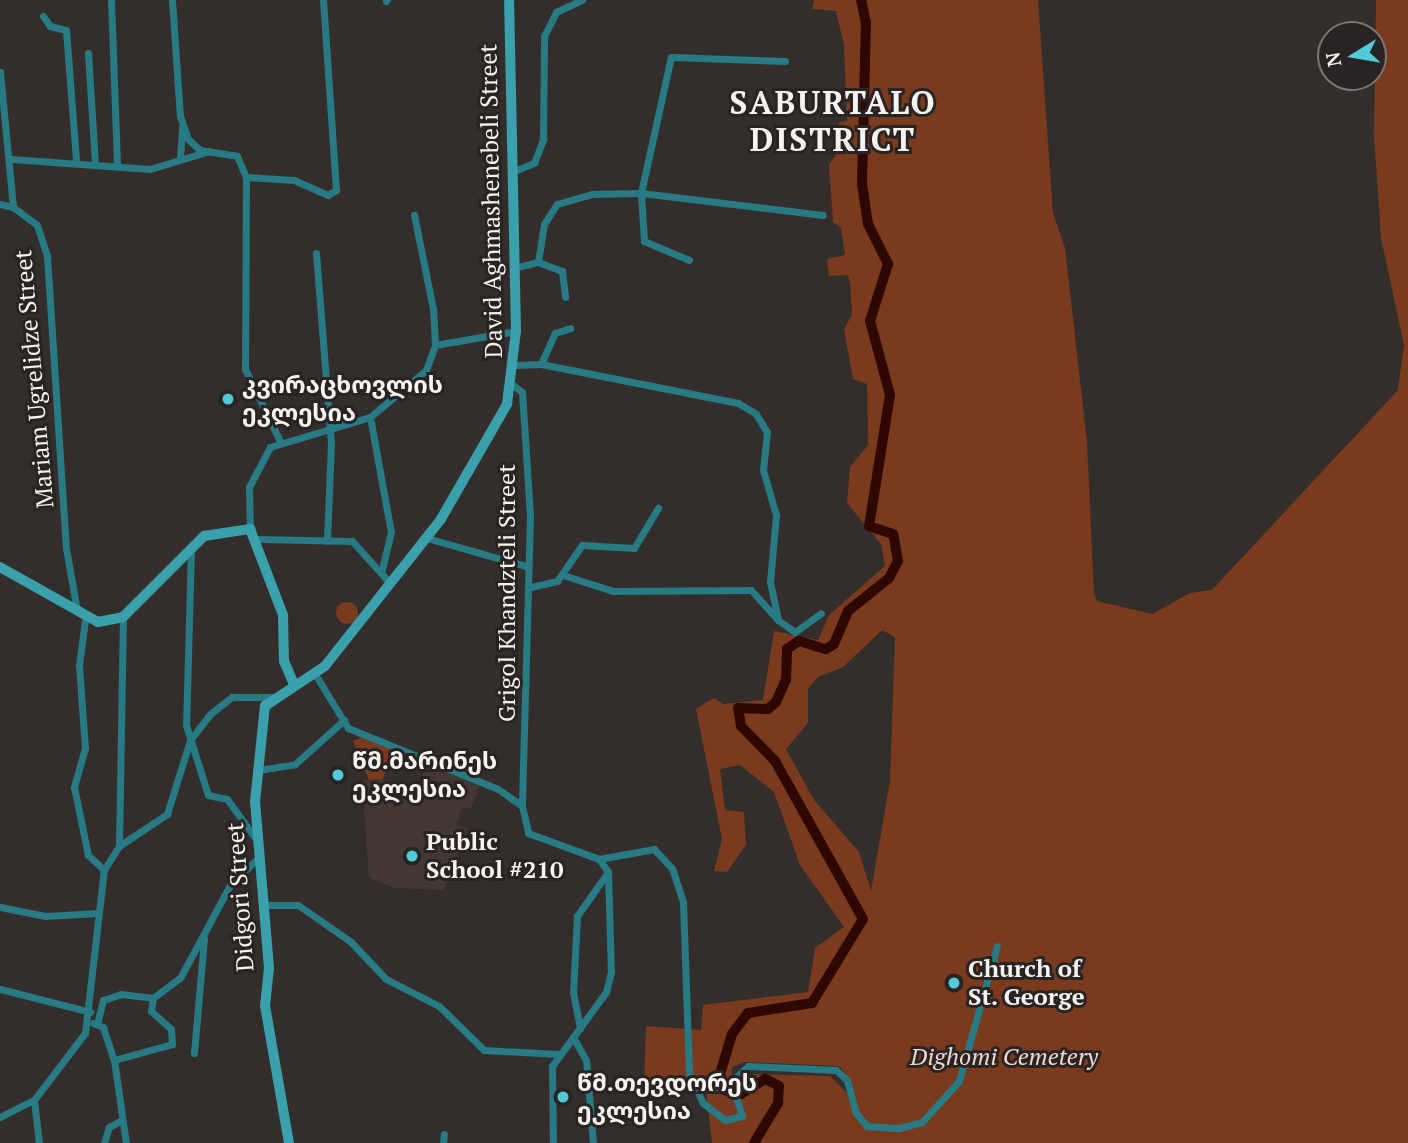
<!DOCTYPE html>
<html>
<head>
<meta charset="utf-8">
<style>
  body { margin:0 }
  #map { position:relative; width:1408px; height:1143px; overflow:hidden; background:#332e2c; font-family:"PT Serif","Noto Sans Georgian",serif }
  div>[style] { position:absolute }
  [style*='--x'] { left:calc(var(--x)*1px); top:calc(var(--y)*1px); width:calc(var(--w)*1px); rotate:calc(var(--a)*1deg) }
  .built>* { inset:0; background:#423732 }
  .green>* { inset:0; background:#793a1d }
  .round { border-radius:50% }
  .river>* { height:10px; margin:-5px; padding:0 5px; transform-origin:5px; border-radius:5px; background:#2d0700 }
  .street>* { height:7px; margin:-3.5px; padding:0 3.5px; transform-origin:3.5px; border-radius:3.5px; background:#287a84 }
  .secondary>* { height:10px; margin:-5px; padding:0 5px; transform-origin:5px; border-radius:5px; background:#39a0ac }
  .dots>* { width:19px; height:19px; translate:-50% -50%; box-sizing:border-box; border:4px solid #292423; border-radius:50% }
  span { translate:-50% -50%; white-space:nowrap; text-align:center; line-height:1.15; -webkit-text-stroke:6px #292423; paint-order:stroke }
  .street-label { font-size:24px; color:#f6f3f1 }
  .poi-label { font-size:24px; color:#f6f3f1; font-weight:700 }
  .left { translate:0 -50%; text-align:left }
  .park-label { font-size:24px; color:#efd8ce; font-style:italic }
  .district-label { font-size:32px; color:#f6f3f1; font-weight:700; letter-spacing:2px }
  .north { position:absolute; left:1317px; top:21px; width:70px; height:70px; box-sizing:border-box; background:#292423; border:2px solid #7b7775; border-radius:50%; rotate:259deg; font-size:19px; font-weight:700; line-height:28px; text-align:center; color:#f6f3f1 }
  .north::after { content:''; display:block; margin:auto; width:24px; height:32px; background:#52cbd9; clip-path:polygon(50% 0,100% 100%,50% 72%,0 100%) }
</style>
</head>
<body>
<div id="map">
  <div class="built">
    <div style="clip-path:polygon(427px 761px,481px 783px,471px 809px,462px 807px,456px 824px,468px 829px,444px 890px,395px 888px,369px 878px,362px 780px,383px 779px,435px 797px,438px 785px,422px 776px)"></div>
  </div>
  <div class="green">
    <div style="clip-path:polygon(evenodd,814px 0,1038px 0,1053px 213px,1065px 248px,1087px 442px,1094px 593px,1097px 601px,1152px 614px,1190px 593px,1212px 590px,1398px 390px,1404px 345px,1381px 238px,1374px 136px,1376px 0,1408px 0,1408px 1143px,712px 1143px,705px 1082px,644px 1083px,646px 1026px,701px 1030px,703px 1005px,808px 992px,815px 948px,844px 927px,800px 865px,774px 792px,740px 765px,720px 769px,725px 810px,744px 812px,746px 845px,727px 872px,714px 871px,722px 839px,696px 709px,714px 698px,723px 704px,763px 700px,774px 631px,818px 640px,829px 615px,885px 566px,881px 544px,847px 503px,850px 467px,868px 445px,867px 384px,853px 379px,844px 329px,852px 315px,850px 283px,848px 275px,829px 276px,827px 259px,845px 255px,841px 228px,833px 222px,829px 165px,837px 153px,839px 122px,847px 121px,844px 45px,836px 11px,812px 9px,814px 0,882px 630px,895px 637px,890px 781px,871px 891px,859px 852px,814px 800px,786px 749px,808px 723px,808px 689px,818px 677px,843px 667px,882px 630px,814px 0,744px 1062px,839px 1066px,851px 1080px,855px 1101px,830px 1076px,754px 1074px,731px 1090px,732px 1067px,744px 1062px)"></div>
    <div class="round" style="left:336px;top:602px;width:22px;height:22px"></div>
    <div style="clip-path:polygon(363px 737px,393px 749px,383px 779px,369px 780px,353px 741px)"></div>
  </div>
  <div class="river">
    <div style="--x:754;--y:1143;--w:47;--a:-59"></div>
    <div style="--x:778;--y:1103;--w:17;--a:-87"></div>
    <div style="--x:779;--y:1086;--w:16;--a:-153"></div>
    <div style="--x:765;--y:1079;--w:28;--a:148"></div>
    <div style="--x:741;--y:1094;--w:17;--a:-167"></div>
    <div style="--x:724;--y:1090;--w:16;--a:-104"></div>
    <div style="--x:720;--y:1074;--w:42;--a:-73.3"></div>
    <div style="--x:732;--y:1034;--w:26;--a:-53"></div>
    <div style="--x:748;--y:1013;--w:65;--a:-8.9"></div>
    <div style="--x:812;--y:1003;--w:98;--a:-58.7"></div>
    <div style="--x:863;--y:919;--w:181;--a:-119.1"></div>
    <div style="--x:775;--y:761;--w:49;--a:-134.2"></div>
    <div style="--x:741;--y:726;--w:18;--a:-99"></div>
    <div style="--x:738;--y:708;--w:30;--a:2"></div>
    <div style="--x:768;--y:709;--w:11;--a:-41"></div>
    <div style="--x:776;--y:702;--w:24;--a:-66"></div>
    <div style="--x:786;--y:680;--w:31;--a:-88"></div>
    <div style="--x:787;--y:649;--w:14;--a:-34"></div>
    <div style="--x:799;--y:641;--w:28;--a:17"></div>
    <div style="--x:826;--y:649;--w:9;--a:-32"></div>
    <div style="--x:834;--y:644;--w:36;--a:-67"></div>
    <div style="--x:848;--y:611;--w:53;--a:-38.8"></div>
    <div style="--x:889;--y:578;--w:19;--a:-62"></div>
    <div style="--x:898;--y:561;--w:27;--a:-100"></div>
    <div style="--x:893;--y:534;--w:25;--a:-162"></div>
    <div style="--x:869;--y:526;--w:133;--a:-80.9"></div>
    <div style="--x:890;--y:395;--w:77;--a:-105.1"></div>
    <div style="--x:870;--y:321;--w:60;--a:-72.5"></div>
    <div style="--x:888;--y:264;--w:45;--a:-116.6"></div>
    <div style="--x:868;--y:224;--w:40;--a:-98.5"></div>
    <div style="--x:862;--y:184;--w:161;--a:-88.6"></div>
    <div style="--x:866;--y:23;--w:24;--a:-102"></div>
  </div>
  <div class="street">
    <div style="--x:111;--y:0;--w:165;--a:87.9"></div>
    <div style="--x:172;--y:0;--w:116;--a:86.1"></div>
    <div style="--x:180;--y:116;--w:24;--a:71"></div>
    <div style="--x:188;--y:139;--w:16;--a:43"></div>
    <div style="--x:200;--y:150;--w:37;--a:9"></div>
    <div style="--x:237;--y:156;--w:23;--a:67"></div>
    <div style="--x:386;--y:1;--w:1;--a:-45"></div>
    <div style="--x:43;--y:16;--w:12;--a:55"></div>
    <div style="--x:50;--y:26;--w:16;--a:14"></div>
    <div style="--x:66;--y:30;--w:130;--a:85.6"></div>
    <div style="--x:88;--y:53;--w:110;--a:86.4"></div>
    <div style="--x:0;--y:72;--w:136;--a:84.5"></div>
    <div style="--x:13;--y:207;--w:30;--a:37"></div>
    <div style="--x:37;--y:225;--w:33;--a:72"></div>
    <div style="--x:47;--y:256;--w:293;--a:86.3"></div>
    <div style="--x:66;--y:548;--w:64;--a:80.1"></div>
    <div style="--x:180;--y:158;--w:31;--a:-86"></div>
    <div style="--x:11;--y:159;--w:139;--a:4.1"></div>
    <div style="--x:150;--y:169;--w:59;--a:-16.9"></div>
    <div style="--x:514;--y:171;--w:22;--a:-22"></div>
    <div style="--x:534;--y:163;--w:26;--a:-69"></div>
    <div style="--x:543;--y:139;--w:103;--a:-89.4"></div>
    <div style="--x:544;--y:36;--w:27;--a:-63"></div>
    <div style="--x:556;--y:12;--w:29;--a:-25"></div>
    <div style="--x:246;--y:177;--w:48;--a:3.6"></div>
    <div style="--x:294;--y:180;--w:37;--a:24"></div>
    <div style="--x:328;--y:195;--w:9;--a:-32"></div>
    <div style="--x:336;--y:190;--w:190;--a:-93.9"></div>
    <div style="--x:246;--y:177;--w:192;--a:90.3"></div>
    <div style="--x:245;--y:369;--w:78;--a:64.1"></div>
    <div style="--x:0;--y:204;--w:13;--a:13"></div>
    <div style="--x:316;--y:253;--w:192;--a:85.5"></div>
    <div style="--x:331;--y:444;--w:97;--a:92.4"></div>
    <div style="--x:689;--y:260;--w:49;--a:-157.1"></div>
    <div style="--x:644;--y:241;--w:48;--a:-93.6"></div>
    <div style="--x:641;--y:193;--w:139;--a:-77.6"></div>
    <div style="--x:671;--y:57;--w:114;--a:2"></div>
    <div style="--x:538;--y:262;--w:26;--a:21"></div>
    <div style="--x:562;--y:271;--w:26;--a:83"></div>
    <div style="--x:514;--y:268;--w:25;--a:-14"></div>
    <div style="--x:538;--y:262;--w:38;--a:-81"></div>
    <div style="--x:544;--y:224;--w:24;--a:-57"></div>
    <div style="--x:557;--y:204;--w:36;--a:-16"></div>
    <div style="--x:592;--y:194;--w:49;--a:-1.2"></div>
    <div style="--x:641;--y:193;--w:183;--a:6.9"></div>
    <div style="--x:435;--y:345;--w:82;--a:-9.8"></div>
    <div style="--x:541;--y:364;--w:34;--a:-66"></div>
    <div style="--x:555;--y:333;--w:16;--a:-18"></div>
    <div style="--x:515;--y:365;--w:26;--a:-2"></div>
    <div style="--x:541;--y:364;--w:201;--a:11.2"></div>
    <div style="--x:738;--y:403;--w:21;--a:31"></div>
    <div style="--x:756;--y:414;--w:21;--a:59"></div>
    <div style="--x:767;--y:432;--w:38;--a:96"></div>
    <div style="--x:763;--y:470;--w:47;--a:73.9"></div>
    <div style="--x:776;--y:515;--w:67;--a:95.1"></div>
    <div style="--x:770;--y:582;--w:39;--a:78"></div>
    <div style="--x:778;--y:620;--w:21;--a:35"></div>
    <div style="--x:795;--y:632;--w:32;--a:-36"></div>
    <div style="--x:513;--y:385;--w:11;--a:38"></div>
    <div style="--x:522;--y:392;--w:125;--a:86.3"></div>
    <div style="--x:530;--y:517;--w:289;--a:91.6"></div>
    <div style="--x:370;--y:417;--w:117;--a:79.7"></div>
    <div style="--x:391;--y:532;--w:42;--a:103.7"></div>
    <div style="--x:250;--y:529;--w:42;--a:-91.4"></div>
    <div style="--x:249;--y:487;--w:45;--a:-62.3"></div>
    <div style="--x:270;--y:447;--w:104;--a:-16.7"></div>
    <div style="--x:370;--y:417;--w:73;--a:-40"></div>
    <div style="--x:426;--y:370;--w:27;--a:-70"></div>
    <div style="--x:435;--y:345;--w:36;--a:-93"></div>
    <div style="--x:433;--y:309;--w:96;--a:-101.4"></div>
    <div style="--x:427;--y:538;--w:102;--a:15.9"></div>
    <div style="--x:259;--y:539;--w:93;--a:1.2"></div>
    <div style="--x:352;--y:541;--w:55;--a:47.9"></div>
    <div style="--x:191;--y:549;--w:176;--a:91.6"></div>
    <div style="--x:186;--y:725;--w:73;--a:72.6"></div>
    <div style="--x:208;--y:795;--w:19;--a:12"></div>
    <div style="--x:227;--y:799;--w:49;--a:54.1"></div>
    <div style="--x:563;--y:575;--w:52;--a:17.7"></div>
    <div style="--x:613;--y:591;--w:138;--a:-0.4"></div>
    <div style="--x:751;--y:590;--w:40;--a:48"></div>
    <div style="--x:531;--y:587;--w:27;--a:-13"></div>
    <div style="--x:557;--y:581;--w:44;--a:-55.2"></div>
    <div style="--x:582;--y:545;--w:52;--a:3.3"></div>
    <div style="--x:634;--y:548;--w:47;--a:-59"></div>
    <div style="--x:85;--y:620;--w:45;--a:97.6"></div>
    <div style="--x:79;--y:665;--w:83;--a:85.9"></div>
    <div style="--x:85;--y:748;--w:41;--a:105.8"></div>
    <div style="--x:74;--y:787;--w:69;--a:78.4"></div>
    <div style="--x:88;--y:855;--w:22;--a:43"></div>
    <div style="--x:315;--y:674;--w:63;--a:58.6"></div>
    <div style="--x:348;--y:728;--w:162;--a:22.1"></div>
    <div style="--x:498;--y:789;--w:29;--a:35"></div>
    <div style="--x:522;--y:806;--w:28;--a:77"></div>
    <div style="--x:528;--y:833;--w:76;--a:20.1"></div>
    <div style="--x:599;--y:859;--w:16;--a:55"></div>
    <div style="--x:608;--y:872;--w:100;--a:88.3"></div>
    <div style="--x:611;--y:972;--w:21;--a:104"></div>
    <div style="--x:606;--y:992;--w:92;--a:126.1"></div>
    <div style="--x:552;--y:1066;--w:77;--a:89.3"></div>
    <div style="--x:259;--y:770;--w:36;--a:-9"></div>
    <div style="--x:295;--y:764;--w:66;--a:-41.9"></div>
    <div style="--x:119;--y:846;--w:229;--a:-89"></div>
    <div style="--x:599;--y:859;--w:56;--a:-10.3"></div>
    <div style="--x:654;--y:849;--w:26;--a:47"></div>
    <div style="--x:672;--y:868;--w:36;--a:72"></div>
    <div style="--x:683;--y:902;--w:171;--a:88"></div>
    <div style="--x:689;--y:1073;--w:33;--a:65"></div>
    <div style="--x:703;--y:1103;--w:28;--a:38"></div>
    <div style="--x:725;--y:1120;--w:17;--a:-13"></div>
    <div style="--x:742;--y:1116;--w:36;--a:-108"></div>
    <div style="--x:731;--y:1082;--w:23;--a:-43"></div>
    <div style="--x:748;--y:1066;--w:88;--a:2.6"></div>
    <div style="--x:836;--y:1070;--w:15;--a:42"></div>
    <div style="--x:847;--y:1080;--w:34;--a:75"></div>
    <div style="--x:856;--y:1113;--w:17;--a:50"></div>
    <div style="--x:867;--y:1126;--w:32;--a:4"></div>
    <div style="--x:899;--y:1128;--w:24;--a:-15"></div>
    <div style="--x:922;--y:1122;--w:55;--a:-47.9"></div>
    <div style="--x:959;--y:1081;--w:140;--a:-74.3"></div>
    <div style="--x:264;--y:905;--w:34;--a:0"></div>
    <div style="--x:298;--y:905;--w:65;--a:34.9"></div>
    <div style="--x:351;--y:942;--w:51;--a:46.6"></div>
    <div style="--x:386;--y:979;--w:59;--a:27"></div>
    <div style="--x:439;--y:1006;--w:63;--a:44.4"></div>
    <div style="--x:484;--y:1050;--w:75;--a:3.1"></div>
    <div style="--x:0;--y:907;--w:46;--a:11.3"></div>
    <div style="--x:45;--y:916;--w:54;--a:-3.2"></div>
    <div style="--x:0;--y:989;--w:93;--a:14.3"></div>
    <div style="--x:93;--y:1023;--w:11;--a:22"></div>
    <div style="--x:103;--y:1027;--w:35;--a:72"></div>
    <div style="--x:114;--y:1060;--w:84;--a:81.8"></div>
    <div style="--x:97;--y:1024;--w:25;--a:-76"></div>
    <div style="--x:103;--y:1000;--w:19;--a:-18"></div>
    <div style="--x:121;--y:994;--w:32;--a:7"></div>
    <div style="--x:153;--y:998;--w:34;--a:-37"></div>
    <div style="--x:180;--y:978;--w:106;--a:-61.7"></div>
    <div style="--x:230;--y:885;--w:40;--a:-44"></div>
    <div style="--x:580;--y:1028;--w:36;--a:-101"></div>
    <div style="--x:573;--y:993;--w:77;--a:-87"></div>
    <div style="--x:577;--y:916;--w:54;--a:-54.8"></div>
    <div style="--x:573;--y:1037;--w:26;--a:61"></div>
    <div style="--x:586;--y:1060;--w:83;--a:85.2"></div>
    <div style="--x:194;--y:1053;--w:115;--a:-85"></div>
    <div style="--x:114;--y:1060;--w:60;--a:-15.4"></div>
    <div style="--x:172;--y:1044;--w:15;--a:-94"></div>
    <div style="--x:171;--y:1029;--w:27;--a:-138"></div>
    <div style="--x:151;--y:1011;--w:13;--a:-81"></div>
    <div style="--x:34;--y:1100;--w:43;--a:83.4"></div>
    <div style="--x:0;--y:1117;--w:38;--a:-27"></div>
    <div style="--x:34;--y:1100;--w:84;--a:-52.7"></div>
    <div style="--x:85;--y:1033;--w:164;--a:-83.4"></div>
    <div style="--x:104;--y:870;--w:28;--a:-58"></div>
    <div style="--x:119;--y:846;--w:58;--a:-33.7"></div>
    <div style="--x:167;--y:814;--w:77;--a:-72.7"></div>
    <div style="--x:190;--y:740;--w:33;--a:-52"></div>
    <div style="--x:210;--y:714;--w:28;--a:-38"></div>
    <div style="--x:232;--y:697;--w:42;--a:0"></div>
    <div style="--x:104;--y:1143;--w:17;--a:-73"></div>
    <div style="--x:109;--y:1127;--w:15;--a:-28"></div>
    <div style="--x:443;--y:1143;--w:9;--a:-84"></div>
  </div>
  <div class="secondary">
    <div style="--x:0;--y:567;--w:112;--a:29.3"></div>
    <div style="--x:98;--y:622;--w:25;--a:-11"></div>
    <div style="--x:123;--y:617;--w:115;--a:-45"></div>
    <div style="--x:204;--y:536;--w:47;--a:-8.7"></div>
    <div style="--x:250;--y:529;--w:92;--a:69"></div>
    <div style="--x:283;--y:615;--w:46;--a:88.8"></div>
    <div style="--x:284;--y:661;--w:25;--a:67"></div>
    <div style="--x:289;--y:1143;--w:139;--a:-99.9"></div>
    <div style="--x:265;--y:1006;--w:38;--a:-84"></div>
    <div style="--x:269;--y:968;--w:167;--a:-94.8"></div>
    <div style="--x:255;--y:802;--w:97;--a:-84.1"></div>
    <div style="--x:265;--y:706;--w:72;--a:-33.7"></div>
    <div style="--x:325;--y:666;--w:187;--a:-51.7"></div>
    <div style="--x:441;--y:519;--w:133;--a:-60.1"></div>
    <div style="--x:507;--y:404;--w:74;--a:-83"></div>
    <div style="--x:516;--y:331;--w:331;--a:-91.2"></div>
  </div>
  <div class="dots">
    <div style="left:228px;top:399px;background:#52cbd9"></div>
    <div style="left:338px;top:775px;background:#52cbd9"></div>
    <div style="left:412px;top:856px;background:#52cbd9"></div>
    <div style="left:954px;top:983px;background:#52cbd9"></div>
    <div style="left:563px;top:1097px;background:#52cbd9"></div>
  </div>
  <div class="street-label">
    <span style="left:491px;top:201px;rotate:-91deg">David Aghmashenebeli Street</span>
    <span style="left:34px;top:379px;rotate:-95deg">Mariam Ugrelidze Street</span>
    <span style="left:507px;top:593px;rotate:-90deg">Grigol Khandzteli Street</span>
    <span style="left:240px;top:897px;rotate:-94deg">Didgori Street</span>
  </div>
  <div class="poi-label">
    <span class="left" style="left:242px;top:399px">კვირაცხოვლის<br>ეკლესია</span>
    <span class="left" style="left:352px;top:775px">წმ.მარინეს<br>ეკლესია</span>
    <span class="left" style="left:426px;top:856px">Public<br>School #210</span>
    <span class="left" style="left:968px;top:983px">Church of<br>St. George</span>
    <span class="left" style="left:577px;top:1097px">წმ.თევდორეს<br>ეკლესია</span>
  </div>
  <div class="park-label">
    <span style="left:1004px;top:1057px">Dighomi Cemetery</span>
  </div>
  <div class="district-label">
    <span style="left:833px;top:121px">SABURTALO<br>DISTRICT</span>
  </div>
  <div class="north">N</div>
</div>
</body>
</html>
